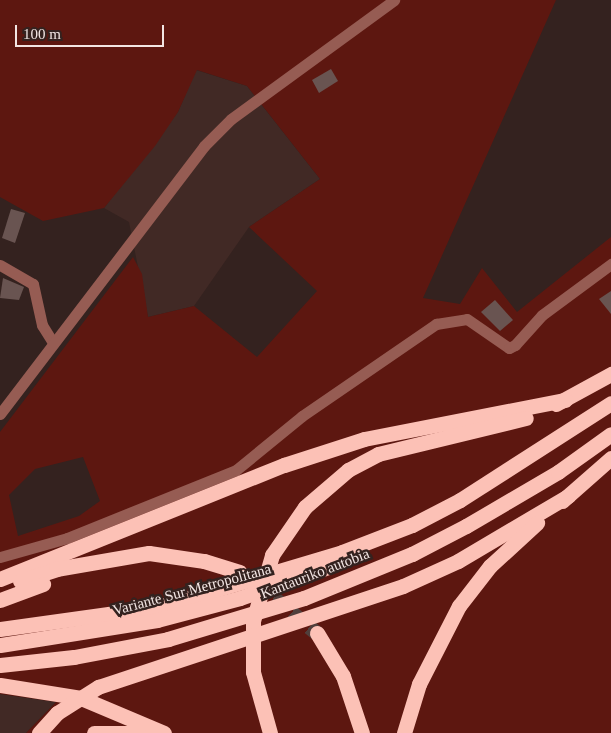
<!DOCTYPE html>
<html>
<head>
<meta charset="utf-8">
<style>
  body { margin:0 }
  #map { position:relative; width:611px; height:733px; overflow:hidden; background:#34221f; font-family:"Times New Roman",serif }
  div>[style] { position:absolute }
  [style*='--x'] { left:calc(var(--x)*1px); top:calc(var(--y)*1px); width:calc(var(--w)*1px); rotate:calc(var(--a)*1deg) }
  .built>* { inset:0; background:#412925 }
  .green>* { inset:0; background:#5d1710 }
  .building>* { inset:0; background:#695451 }
  .highway-tunnel>* { height:15px; margin-top:-7.5px; transform-origin:0; background:repeating-linear-gradient(90deg,#503f3c 0 15px,transparent 0 23px) }
  .minor>* { height:11px; margin:-5.5px; padding:0 5.5px; transform-origin:5.5px; border-radius:5.5px; background:#965c53 }
  .highway>* { height:15px; margin:-7.5px; padding:0 7.5px; transform-origin:7.5px; border-radius:7.5px; background:#fcc1b6 }
  span { translate:-50% -50%; white-space:nowrap; text-align:center; line-height:1.15; -webkit-text-stroke:5px #34221f; paint-order:stroke }
  .street-label { font-size:15px; color:#f2e5e3 }
  .scale { position:absolute; left:15px; top:25px; width:149px; height:22px; box-sizing:border-box; border:2px solid #f2e5e3; border-top:0; padding-left:6px; font-size:15px; line-height:18px; white-space:nowrap; color:#f2e5e3; -webkit-text-stroke:4px #34221f; paint-order:stroke }
</style>
</head>
<body>
<div id="map">
  <div class="built">
    <div style="clip-path:polygon(196px 70px,247px 86px,320px 179px,249px 227px,194px 306px,148px 317px,129px 222px,104px 208px,178px 112px)"></div>
    <div style="clip-path:polygon(0 694px,56px 702px,26px 733px,0 733px)"></div>
  </div>
  <div class="green">
    <div style="clip-path:polygon(evenodd,0 0,556px 0,423px 298px,460px 304px,482px 268px,517px 312px,611px 237px,611px 733px,26px 733px,56px 702px,0 694px,0 432px,133px 257px,142px 274px,148px 317px,194px 306px,257px 357px,317px 291px,249px 227px,320px 179px,247px 86px,197px 70px,178px 112px,155px 146px,104px 208px,43px 221px,0 197px,0 0,83px 457px,100px 501px,79px 516px,18px 536px,9px 495px,35px 469px,83px 457px)"></div>
  </div>
  <div class="building">
    <div style="clip-path:polygon(331px 69px,338px 81px,319px 93px,312px 80px)"></div>
    <div style="clip-path:polygon(11px 209px,25px 213px,15px 243px,2px 238px)"></div>
    <div style="clip-path:polygon(3px 278px,24px 287px,19px 300px,0 298px)"></div>
    <div style="clip-path:polygon(611px 291px,611px 314px,599px 299px)"></div>
    <div style="clip-path:polygon(495px 300px,513px 320px,500px 331px,481px 312px)"></div>
  </div>
  <div class="highway-tunnel">
    <div style="--x:256;--y:583;--w:79;--a:39.3"></div>
  </div>
  <div class="minor">
    <div style="--x:0;--y:265;--w:38;--a:30"></div>
    <div style="--x:33;--y:284;--w:42;--a:77.6"></div>
    <div style="--x:42;--y:325;--w:19;--a:58"></div>
    <div style="--x:0;--y:414;--w:337;--a:-52.7"></div>
    <div style="--x:204;--y:146;--w:38;--a:-45"></div>
    <div style="--x:231;--y:119;--w:202;--a:-36.1"></div>
    <div style="--x:0;--y:557;--w:70;--a:-15.8"></div>
    <div style="--x:67;--y:538;--w:182;--a:-21.9"></div>
    <div style="--x:236;--y:470;--w:85;--a:-39.3"></div>
    <div style="--x:302;--y:416;--w:163;--a:-34.5"></div>
    <div style="--x:436;--y:324;--w:31;--a:-9"></div>
    <div style="--x:467;--y:319;--w:51;--a:34.6"></div>
    <div style="--x:509;--y:348;--w:7;--a:-27"></div>
    <div style="--x:515;--y:345;--w:40;--a:-48"></div>
    <div style="--x:542;--y:315;--w:86;--a:-36.5"></div>
  </div>
  <div class="highway">
    <div style="--x:556;--y:404;--w:63;--a:-28.6"></div>
    <div style="--x:562;--y:501;--w:65;--a:-41.3"></div>
    <div style="--x:0;--y:579;--w:306;--a:-21.9"></div>
    <div style="--x:284;--y:465;--w:84;--a:-18"></div>
    <div style="--x:364;--y:439;--w:205;--a:-11"></div>
    <div style="--x:20;--y:581;--w:38;--a:-18"></div>
    <div style="--x:56;--y:569;--w:94;--a:-9.8"></div>
    <div style="--x:149;--y:553;--w:56;--a:8.3"></div>
    <div style="--x:204;--y:561;--w:37;--a:17"></div>
    <div style="--x:0;--y:600;--w:46;--a:-20.4"></div>
    <div style="--x:0;--y:629;--w:160;--a:-7.9"></div>
    <div style="--x:158;--y:607;--w:192;--a:-16.6"></div>
    <div style="--x:342;--y:552;--w:75;--a:-21.1"></div>
    <div style="--x:412;--y:525;--w:54;--a:-27.5"></div>
    <div style="--x:460;--y:500;--w:179;--a:-32.7"></div>
    <div style="--x:317;--y:633;--w:50;--a:58.8"></div>
    <div style="--x:343;--y:676;--w:60;--a:71.6"></div>
    <div style="--x:0;--y:645;--w:159;--a:-9"></div>
    <div style="--x:157;--y:620;--w:86;--a:-14.8"></div>
    <div style="--x:240;--y:598;--w:93;--a:-19.4"></div>
    <div style="--x:0;--y:665;--w:74;--a:-6.2"></div>
    <div style="--x:74;--y:657;--w:96;--a:-10.8"></div>
    <div style="--x:168;--y:639;--w:142;--a:-16.8"></div>
    <div style="--x:304;--y:598;--w:117;--a:-22.2"></div>
    <div style="--x:412;--y:554;--w:61;--a:-27.4"></div>
    <div style="--x:466;--y:526;--w:107;--a:-30.4"></div>
    <div style="--x:558;--y:472;--w:65;--a:-35.6"></div>
    <div style="--x:0;--y:685;--w:82;--a:9.1"></div>
    <div style="--x:81;--y:698;--w:90;--a:22.9"></div>
    <div style="--x:39;--y:733;--w:27;--a:-48"></div>
    <div style="--x:57;--y:713;--w:49;--a:-32.4"></div>
    <div style="--x:98;--y:687;--w:321;--a:-18.3"></div>
    <div style="--x:403;--y:586;--w:60;--a:-24.4"></div>
    <div style="--x:458;--y:561;--w:128;--a:-30.6"></div>
    <div style="--x:94;--y:733;--w:44;--a:0"></div>
    <div style="--x:270;--y:733;--w:63;--a:-105.6"></div>
    <div style="--x:253;--y:672;--w:51;--a:-90"></div>
    <div style="--x:253;--y:621;--w:69;--a:-73.9"></div>
    <div style="--x:272;--y:555;--w:58;--a:-55.5"></div>
    <div style="--x:305;--y:507;--w:57;--a:-40.7"></div>
    <div style="--x:348;--y:470;--w:34;--a:-28"></div>
    <div style="--x:378;--y:454;--w:152;--a:-13.7"></div>
    <div style="--x:404;--y:733;--w:51;--a:-73"></div>
    <div style="--x:419;--y:684;--w:88;--a:-62.9"></div>
    <div style="--x:459;--y:606;--w:51;--a:-52.2"></div>
    <div style="--x:490;--y:566;--w:64;--a:-42.5"></div>
  </div>
  <div class="street-label">
    <span style="left:315px;top:574px;rotate:-21deg">Kantauriko autobia</span>
    <span style="left:192px;top:590px;rotate:-15deg">Variante Sur Metropolitana</span>
  </div>
  <div class="scale">100 m</div>
</div>
</body>
</html>
